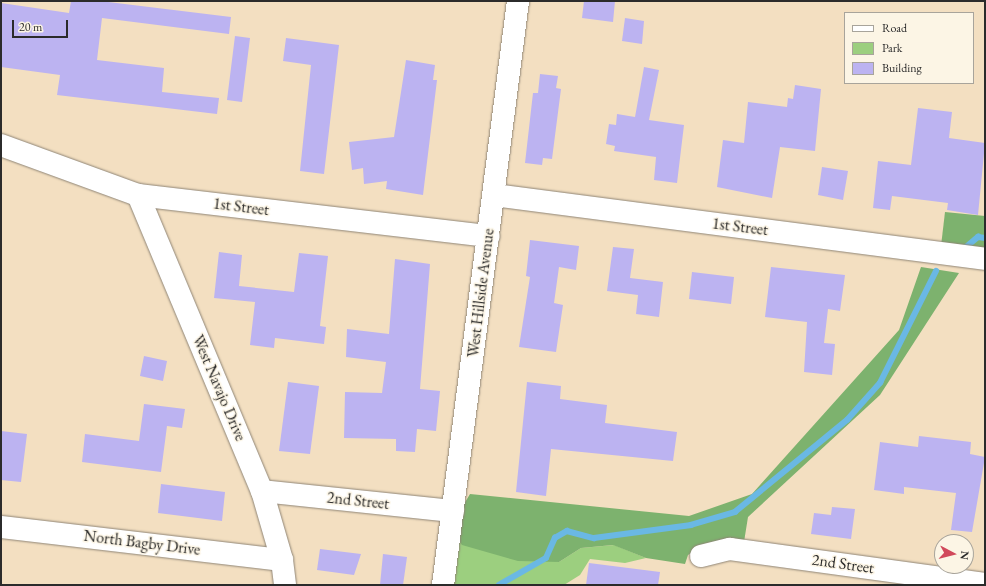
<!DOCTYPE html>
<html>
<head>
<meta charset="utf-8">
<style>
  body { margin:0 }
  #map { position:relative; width:986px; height:586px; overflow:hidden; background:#f3dfc1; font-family:"EB Garamond",serif }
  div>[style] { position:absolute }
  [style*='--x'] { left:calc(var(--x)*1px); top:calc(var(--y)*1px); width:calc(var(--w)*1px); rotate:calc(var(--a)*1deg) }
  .green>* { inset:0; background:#9ccf7f }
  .forest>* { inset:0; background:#7db26e }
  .stream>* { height:5.5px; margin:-2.75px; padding:0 2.75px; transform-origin:2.75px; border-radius:2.75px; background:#6ab8e4 }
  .building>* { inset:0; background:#bcb3f1 }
  .roads { filter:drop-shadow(0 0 1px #8f8576) drop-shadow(0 0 1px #8f8576) }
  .minor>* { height:22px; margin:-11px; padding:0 11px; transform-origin:11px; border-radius:11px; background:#fff }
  span { translate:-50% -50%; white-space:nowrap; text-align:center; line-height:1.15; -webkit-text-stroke:3px #fcf5e5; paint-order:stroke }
  .street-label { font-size:16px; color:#2b2b2b }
  .frame { position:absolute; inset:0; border:2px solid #2b2b2b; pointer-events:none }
  .legend { position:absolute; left:844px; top:12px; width:130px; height:72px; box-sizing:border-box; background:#fcf5e5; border:1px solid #a8a49b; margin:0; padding:5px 7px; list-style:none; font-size:12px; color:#2b2b2b }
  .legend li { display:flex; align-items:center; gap:8px; height:20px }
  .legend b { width:20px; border:1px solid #a8a49b }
  .north { position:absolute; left:934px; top:534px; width:40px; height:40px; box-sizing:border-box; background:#fcf5e5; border:1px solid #a8a49b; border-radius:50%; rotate:97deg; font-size:11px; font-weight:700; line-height:16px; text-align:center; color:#2b2b2b }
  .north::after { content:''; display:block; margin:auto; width:14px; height:18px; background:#d1495b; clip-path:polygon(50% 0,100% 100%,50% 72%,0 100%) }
  .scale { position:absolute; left:12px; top:20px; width:56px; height:18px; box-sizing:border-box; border:2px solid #2b2b2b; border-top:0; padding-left:5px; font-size:12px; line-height:14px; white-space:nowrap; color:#2b2b2b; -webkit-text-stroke:3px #fcf5e5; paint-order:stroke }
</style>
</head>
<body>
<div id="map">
  <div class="green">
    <div style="clip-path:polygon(455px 535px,559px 562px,581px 548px,614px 545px,646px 558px,625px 563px,590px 559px,580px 575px,564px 585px,450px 585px)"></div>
  </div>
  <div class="forest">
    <div style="clip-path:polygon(945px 212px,985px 216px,985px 252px,941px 246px)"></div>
    <div style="clip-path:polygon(921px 267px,959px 273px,880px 395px,748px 517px,744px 542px,701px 547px,688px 555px,685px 564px,646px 558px,613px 545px,581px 548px,559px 562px,518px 561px,462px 545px,455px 535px,458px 514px,470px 494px,689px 516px,752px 494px,899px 330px)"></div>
  </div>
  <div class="stream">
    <div style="--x:966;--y:247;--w:16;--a:-40"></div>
    <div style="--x:978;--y:237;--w:7;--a:8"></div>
    <div style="--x:499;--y:585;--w:54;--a:-29.9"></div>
    <div style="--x:546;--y:558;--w:22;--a:-66"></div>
    <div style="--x:555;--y:538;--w:14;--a:-30"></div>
    <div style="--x:567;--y:531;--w:28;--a:15"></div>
    <div style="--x:594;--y:538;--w:98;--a:-7.6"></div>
    <div style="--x:691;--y:525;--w:46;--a:-16.5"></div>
    <div style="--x:735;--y:512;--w:145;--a:-39.4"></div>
    <div style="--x:847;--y:420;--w:50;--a:-48.3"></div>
    <div style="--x:880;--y:383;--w:125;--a:-63.4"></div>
  </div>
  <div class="building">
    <div style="clip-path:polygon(71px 1px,100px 1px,231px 17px,229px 34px,102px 18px,97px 60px,164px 68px,162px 92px,219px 98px,217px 114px,57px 95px,60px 75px,1px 67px,1px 3px,69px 13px)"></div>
    <div style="clip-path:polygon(584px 1px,615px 1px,613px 22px,582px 18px)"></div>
    <div style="clip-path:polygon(625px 18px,644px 21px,642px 44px,622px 41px)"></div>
    <div style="clip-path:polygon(235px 36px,250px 38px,242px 102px,227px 100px)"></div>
    <div style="clip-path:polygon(286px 38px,339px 45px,324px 174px,300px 171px,311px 65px,283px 61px)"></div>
    <div style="clip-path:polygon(406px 60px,435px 65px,433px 80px,437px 80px,423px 195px,386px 189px,387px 181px,364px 184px,363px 168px,352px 170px,349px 142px,394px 137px)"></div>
    <div style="clip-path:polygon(644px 67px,659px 70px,649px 120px,684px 125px,677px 183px,654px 180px,656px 157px,614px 151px,615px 146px,606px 144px,609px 124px,616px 125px,617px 114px,635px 117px)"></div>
    <div style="clip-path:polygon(540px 74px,558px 76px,556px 88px,561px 89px,552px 159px,543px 158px,542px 165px,525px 163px,533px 93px,538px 93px)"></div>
    <div style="clip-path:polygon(795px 85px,821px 89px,815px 151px,780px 147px,772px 198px,717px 187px,723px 140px,744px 143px,748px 102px,787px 107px,788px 98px,793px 99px)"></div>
    <div style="clip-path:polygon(918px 108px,952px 112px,949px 138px,985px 143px,978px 215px,947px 210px,948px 203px,892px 196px,890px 210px,873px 208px,878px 161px,911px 165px)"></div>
    <div style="clip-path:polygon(822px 167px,848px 171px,843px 200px,818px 195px)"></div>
    <div style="clip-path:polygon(530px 240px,579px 246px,576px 270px,559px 267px,554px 303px,563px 305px,556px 352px,519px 347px,530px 277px,526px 276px)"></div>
    <div style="clip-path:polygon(613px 247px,634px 249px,630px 278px,663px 282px,659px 317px,636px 314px,638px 295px,607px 291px)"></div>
    <div style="clip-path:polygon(219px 252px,242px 255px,239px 286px,294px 292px,299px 253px,328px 256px,320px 326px,326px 327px,324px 344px,275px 338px,274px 348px,250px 345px,255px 302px,214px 298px)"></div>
    <div style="clip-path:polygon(395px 259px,430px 264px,420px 389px,440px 391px,436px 431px,417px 429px,415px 452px,396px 451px,396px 439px,344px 438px,345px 392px,382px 393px,386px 362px,346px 357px,347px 329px,389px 334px)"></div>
    <div style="clip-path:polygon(771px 267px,845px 275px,840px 311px,828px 309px,824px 343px,835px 344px,832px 375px,804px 372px,807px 322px,765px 317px)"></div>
    <div style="clip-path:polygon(692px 272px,734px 277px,731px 304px,689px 299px)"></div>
    <div style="clip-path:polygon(144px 356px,167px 361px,163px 381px,140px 376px)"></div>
    <div style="clip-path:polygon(288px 382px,319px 386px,310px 454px,279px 451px)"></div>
    <div style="clip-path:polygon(527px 382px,561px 386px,560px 399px,607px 405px,605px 423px,677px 432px,673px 461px,551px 449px,546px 496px,516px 492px)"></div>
    <div style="clip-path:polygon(144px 404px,185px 409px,182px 428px,167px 426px,161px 472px,82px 462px,85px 434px,139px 441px)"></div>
    <div style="clip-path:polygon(1px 431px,27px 434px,21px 482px,1px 480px)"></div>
    <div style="clip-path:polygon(919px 436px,971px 442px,970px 454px,985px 457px,972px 532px,951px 530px,956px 493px,904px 487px,904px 494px,874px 490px,880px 442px,918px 447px)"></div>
    <div style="clip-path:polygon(161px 484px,225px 492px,222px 521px,158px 513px)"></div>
    <div style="clip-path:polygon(832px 507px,855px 509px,851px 539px,811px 534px,814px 513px,831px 515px)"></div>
    <div style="clip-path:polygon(320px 549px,361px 554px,354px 575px,317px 570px)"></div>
    <div style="clip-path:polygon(383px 554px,407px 557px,403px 585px,380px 585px)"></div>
    <div style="clip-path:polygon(589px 563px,660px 572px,658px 585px,586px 585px)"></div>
  </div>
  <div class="roads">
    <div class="minor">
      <div style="--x:1;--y:145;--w:146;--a:20.1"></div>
      <div style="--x:138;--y:195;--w:353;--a:6.7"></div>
      <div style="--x:138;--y:195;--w:321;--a:67.3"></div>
      <div style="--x:262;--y:491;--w:72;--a:73.8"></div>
      <div style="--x:282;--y:560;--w:25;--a:83"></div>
      <div style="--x:494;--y:195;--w:495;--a:7.4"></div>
      <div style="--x:262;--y:491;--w:192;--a:6"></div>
      <div style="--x:1;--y:527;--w:283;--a:6.7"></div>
      <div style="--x:701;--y:556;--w:30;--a:-14"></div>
      <div style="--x:730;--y:549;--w:257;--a:7.8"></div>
      <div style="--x:443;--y:585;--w:589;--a:-82.68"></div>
    </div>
  </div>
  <div class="street-label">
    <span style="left:241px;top:207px;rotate:7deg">1st Street</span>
    <span style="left:740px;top:227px;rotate:7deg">1st Street</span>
    <span style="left:481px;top:293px;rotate:-83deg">West Hillside Avenue</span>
    <span style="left:219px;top:388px;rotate:67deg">West Navajo Drive</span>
    <span style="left:358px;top:501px;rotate:6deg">2nd Street</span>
    <span style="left:142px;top:543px;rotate:7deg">North Bagby Drive</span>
    <span style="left:843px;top:564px;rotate:8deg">2nd Street</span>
  </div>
  <div class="frame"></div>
  <ul class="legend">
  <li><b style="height:5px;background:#fff"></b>Road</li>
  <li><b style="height:11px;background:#9ccf7f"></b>Park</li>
  <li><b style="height:11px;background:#bcb3f1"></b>Building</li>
  </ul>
  <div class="north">N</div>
  <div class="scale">20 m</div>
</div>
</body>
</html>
